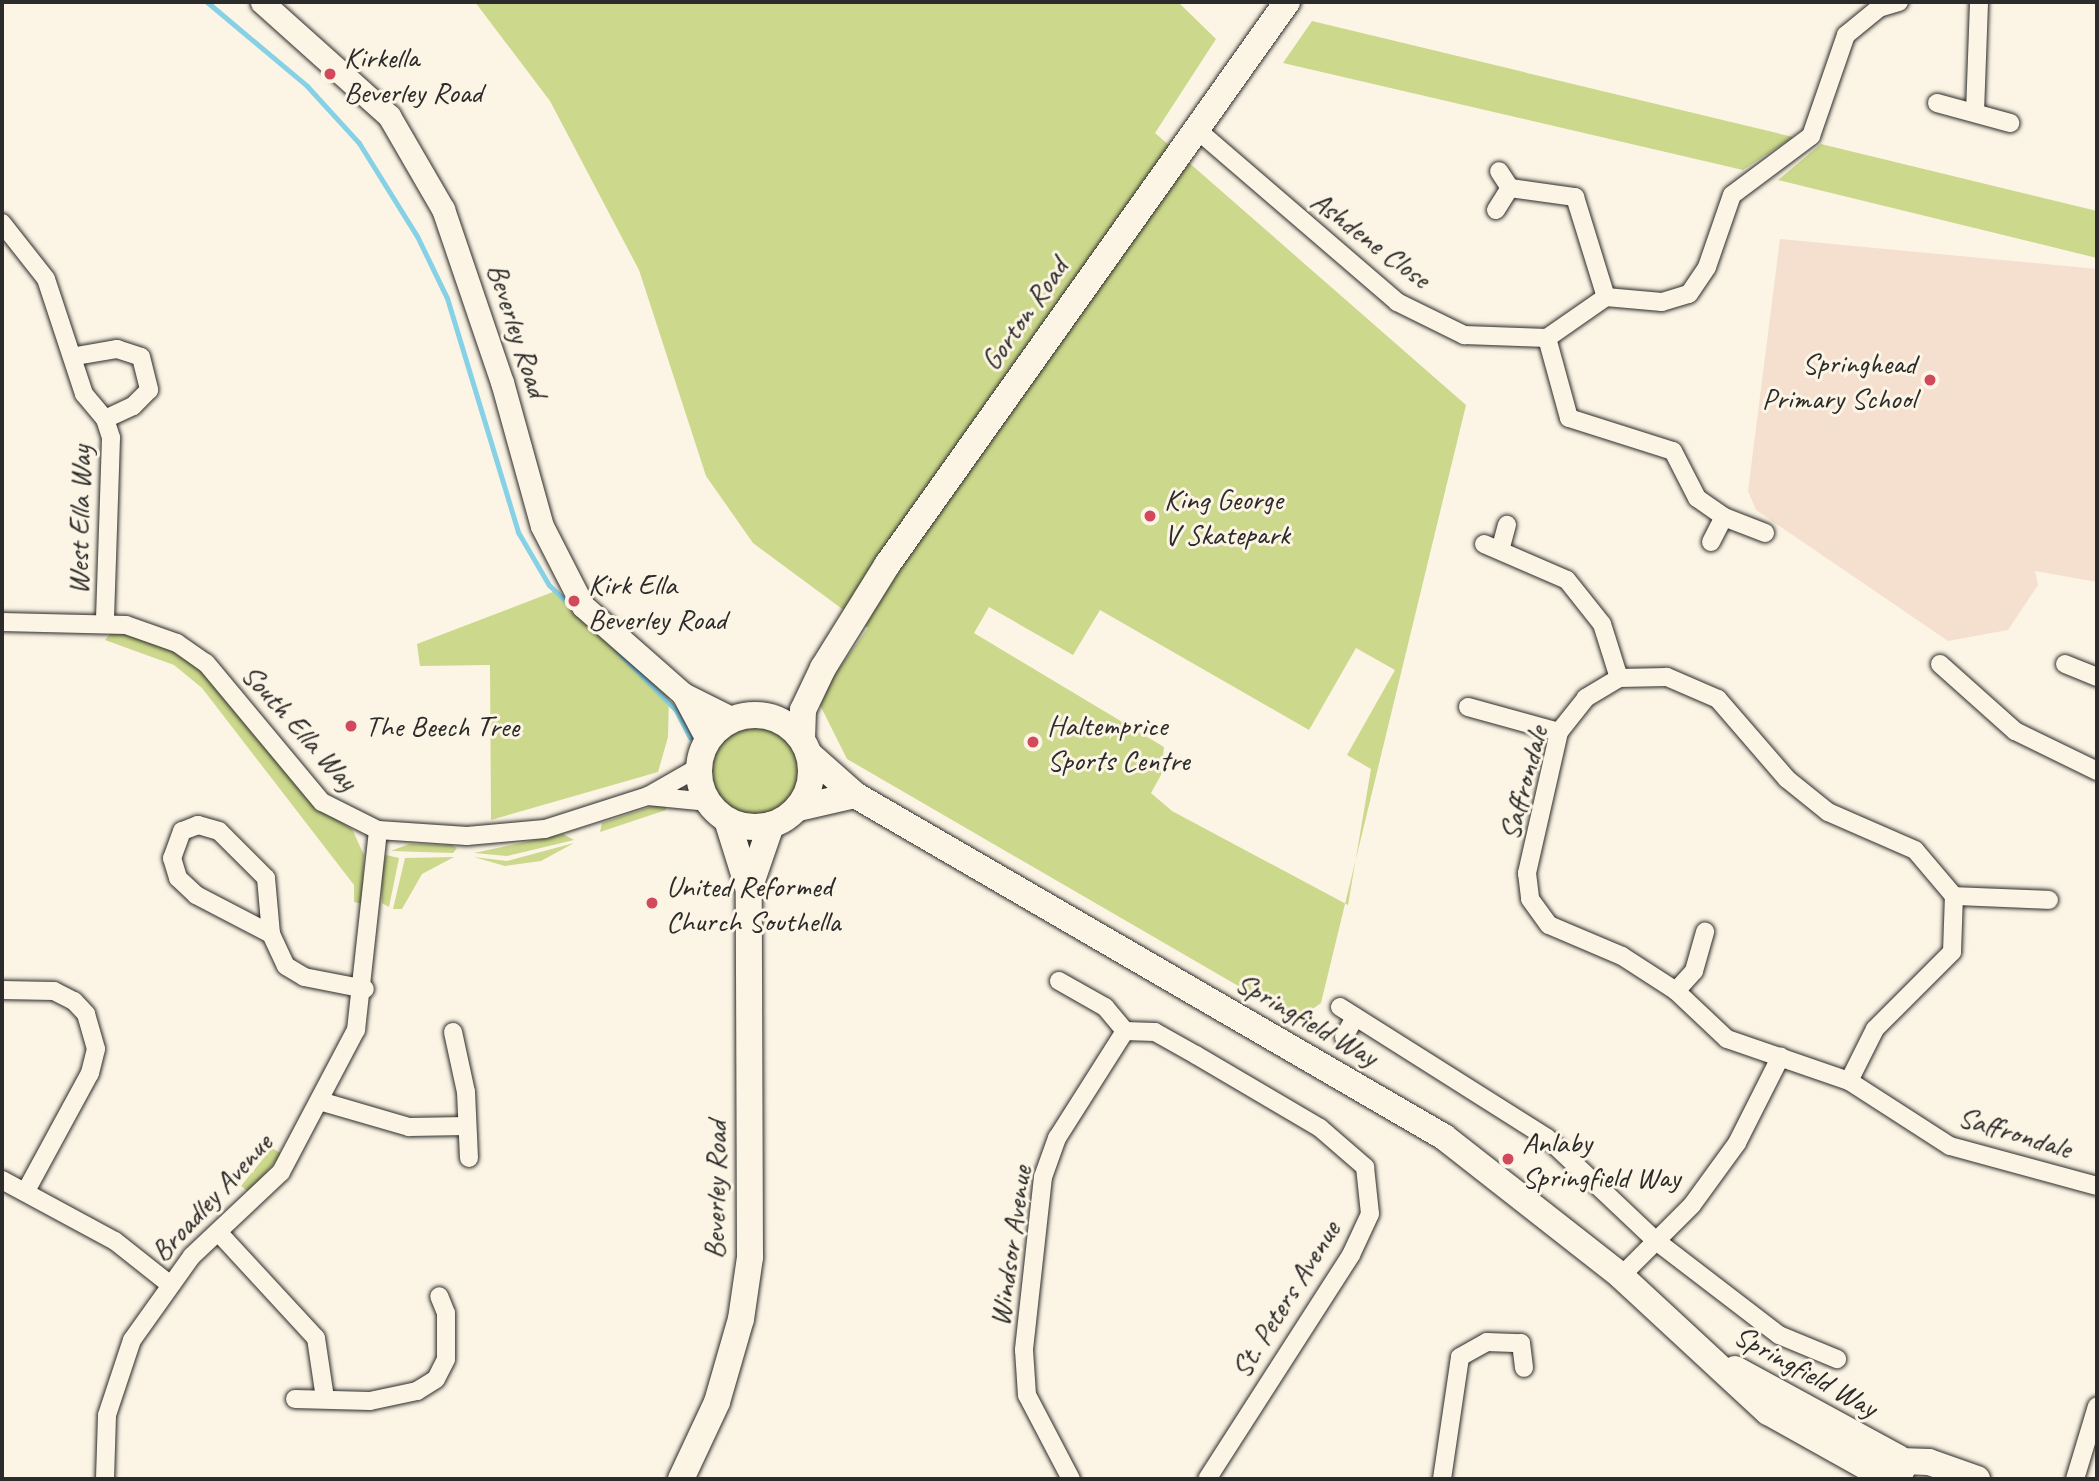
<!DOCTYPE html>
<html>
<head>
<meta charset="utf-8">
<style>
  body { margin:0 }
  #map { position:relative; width:2099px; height:1481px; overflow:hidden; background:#fcf5e5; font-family:Caveat,sans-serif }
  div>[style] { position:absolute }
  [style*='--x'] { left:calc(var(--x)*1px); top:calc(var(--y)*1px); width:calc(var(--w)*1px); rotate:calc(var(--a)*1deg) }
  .built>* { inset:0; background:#f5dfce }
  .green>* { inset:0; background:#ccd88b }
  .round { border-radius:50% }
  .stream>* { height:5px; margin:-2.5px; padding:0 2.5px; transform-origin:2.5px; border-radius:2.5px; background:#87d1e7 }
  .roads { filter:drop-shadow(0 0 2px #2b2b2b) drop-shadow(0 0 2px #2b2b2b) }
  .minor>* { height:18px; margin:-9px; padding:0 9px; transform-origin:9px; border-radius:9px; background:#fcf5e5 }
  .tertiary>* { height:23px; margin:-11.5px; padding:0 11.5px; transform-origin:11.5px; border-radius:11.5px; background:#fcf5e5 }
  .secondary>* { height:26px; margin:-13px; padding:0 13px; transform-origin:13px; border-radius:13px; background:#fcf5e5 }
  .secondary>.ring { margin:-13px; padding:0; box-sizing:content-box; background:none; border:26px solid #fcf5e5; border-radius:50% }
  .dots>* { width:19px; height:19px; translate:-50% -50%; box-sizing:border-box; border:4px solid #fcf5e5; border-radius:50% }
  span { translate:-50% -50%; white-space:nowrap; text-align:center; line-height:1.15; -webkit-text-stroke:6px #fcf5e5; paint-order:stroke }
  .poi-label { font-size:30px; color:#2b2b2b }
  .left { translate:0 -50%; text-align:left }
  .right { translate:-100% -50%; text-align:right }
  .street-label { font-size:30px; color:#2b2b2b }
  .frame { position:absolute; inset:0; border:4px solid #2b2b2b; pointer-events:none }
</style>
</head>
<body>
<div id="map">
  <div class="built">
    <div style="clip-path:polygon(1780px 239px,2097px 269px,2097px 582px,2035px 571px,2038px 585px,2008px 630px,1948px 641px,1756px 510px,1748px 491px)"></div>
  </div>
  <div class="green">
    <div style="clip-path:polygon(evenodd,475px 2px,1178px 2px,1216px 39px,1155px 133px,1466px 405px,1321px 1003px,1297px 1020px,847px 759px,817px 699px,868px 628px,753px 543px,706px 476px,639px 270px,550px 101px,475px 2px,989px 607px,1073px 655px,1100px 610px,1309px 730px,1356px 648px,1395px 670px,1347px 755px,1371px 769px,1348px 905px,1172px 811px,1151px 793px,1161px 775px,1164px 747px,974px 633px,989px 607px)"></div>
    <div style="clip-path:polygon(1312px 21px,1793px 137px,1743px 170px,1283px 63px)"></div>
    <div style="clip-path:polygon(1821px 144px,2097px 211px,2097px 258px,1778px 180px)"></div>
    <div style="clip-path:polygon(558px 590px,571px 611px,669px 696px,668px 737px,658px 772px,491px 820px,490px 665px,420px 666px,417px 644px)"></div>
    <div style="clip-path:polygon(115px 628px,187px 655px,328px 814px,352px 829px,364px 855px,362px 904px,354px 902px,354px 885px,202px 688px,174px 665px,105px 640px)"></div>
    <div class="round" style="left:712px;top:726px;width:90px;height:90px"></div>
    <div style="clip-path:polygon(665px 802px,666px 810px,600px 832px,602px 823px)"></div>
    <div style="clip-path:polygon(563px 834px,574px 840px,507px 856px,474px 853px)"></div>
    <div style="clip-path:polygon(574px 843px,541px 861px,505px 866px,474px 857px,507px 861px)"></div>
    <div style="clip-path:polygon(409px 844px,451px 845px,457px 848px,453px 853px,391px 851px)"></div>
    <div style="clip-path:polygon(386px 855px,399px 858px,389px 907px,382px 903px,381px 874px)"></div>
    <div style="clip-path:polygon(454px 857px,422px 874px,402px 909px,393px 909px,405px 858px)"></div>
    <div style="clip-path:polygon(272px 1148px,282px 1154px,249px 1192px,241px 1186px)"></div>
  </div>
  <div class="stream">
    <div style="--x:207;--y:2;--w:131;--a:40"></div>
    <div style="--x:307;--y:86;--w:77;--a:47.6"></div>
    <div style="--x:359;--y:143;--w:110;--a:58.1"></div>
    <div style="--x:417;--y:236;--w:69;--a:64.2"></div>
    <div style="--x:447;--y:298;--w:245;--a:73.1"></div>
    <div style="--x:518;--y:532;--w:61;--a:59.7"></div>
    <div style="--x:549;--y:585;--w:32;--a:44"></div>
    <div style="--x:617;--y:651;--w:83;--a:45"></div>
    <div style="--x:676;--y:710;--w:31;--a:63"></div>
  </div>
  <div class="roads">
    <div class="minor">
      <div style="--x:1937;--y:103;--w:76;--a:15.3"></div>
      <div style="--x:1975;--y:112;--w:110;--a:-87.9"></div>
      <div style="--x:1195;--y:128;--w:267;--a:40.7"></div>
      <div style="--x:1397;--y:302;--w:75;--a:26.2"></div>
      <div style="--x:1464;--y:335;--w:83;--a:2.1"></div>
      <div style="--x:1547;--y:338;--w:72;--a:-34.8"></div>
      <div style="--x:1606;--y:297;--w:56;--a:5.1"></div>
      <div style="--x:1662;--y:302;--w:28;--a:-17"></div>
      <div style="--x:1689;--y:294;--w:32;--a:-56"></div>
      <div style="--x:1707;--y:267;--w:76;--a:-70.9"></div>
      <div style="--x:1732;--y:195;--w:99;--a:-36.8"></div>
      <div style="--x:1811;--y:136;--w:107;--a:-70.9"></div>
      <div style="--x:1846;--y:35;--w:43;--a:-39.3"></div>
      <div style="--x:1879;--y:8;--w:21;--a:-17"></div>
      <div style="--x:1510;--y:188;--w:66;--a:7.9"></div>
      <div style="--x:1575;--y:197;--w:105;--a:72.8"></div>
      <div style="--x:1496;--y:210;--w:26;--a:-58"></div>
      <div style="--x:1510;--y:188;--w:20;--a:-123"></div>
      <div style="--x:2;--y:223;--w:71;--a:51.8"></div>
      <div style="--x:46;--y:279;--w:121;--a:71.7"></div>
      <div style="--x:84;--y:394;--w:33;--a:50"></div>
      <div style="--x:105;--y:419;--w:20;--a:72"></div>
      <div style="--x:111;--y:438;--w:184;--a:91.9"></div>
      <div style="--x:1547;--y:338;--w:83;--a:74.6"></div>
      <div style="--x:1569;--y:418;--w:109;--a:17.6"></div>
      <div style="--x:1673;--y:451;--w:53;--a:62.9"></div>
      <div style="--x:1697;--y:498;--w:33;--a:35"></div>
      <div style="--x:1724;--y:517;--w:44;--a:21.3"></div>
      <div style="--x:76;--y:356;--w:42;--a:-9.7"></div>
      <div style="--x:117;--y:349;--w:25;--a:18"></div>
      <div style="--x:141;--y:357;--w:34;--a:76"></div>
      <div style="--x:149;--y:390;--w:23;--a:135"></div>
      <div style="--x:133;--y:406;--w:31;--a:155"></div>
      <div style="--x:1711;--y:542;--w:28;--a:-63"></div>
      <div style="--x:1484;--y:544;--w:90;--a:23.4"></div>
      <div style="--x:1567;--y:580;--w:56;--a:51.5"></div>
      <div style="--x:1602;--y:624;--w:57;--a:72.5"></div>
      <div style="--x:1501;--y:547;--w:23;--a:-75"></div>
      <div style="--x:2;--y:622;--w:124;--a:1.4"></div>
      <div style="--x:126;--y:625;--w:54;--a:19.4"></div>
      <div style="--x:177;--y:643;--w:35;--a:35"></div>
      <div style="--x:206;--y:663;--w:181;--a:50.2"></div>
      <div style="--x:322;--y:802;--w:63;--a:26.6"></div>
      <div style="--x:378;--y:830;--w:89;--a:3.9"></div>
      <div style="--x:467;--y:836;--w:78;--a:-5.1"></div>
      <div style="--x:545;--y:829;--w:108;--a:-17.8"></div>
      <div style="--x:648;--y:796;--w:59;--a:-29.6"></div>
      <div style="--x:1940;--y:664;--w:101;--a:41.8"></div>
      <div style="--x:2015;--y:731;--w:91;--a:26"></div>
      <div style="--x:2065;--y:664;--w:35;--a:22"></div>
      <div style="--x:1468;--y:707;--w:94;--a:15.4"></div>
      <div style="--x:648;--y:796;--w:61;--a:5.6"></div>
      <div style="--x:1954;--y:896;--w:95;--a:2.4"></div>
      <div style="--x:271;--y:934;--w:56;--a:-95.1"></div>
      <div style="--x:266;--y:878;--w:66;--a:-135"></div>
      <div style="--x:219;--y:831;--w:22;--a:-164"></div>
      <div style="--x:198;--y:825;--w:17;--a:159"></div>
      <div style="--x:182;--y:831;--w:29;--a:110"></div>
      <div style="--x:172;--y:858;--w:21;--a:73"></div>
      <div style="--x:178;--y:878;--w:25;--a:43"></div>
      <div style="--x:196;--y:895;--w:85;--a:27.5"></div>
      <div style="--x:271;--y:934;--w:35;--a:65"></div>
      <div style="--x:286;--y:966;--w:21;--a:31"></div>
      <div style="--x:304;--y:977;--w:62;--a:11.1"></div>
      <div style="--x:1059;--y:981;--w:53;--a:29.5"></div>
      <div style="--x:1105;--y:1007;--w:31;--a:50"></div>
      <div style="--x:1125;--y:1031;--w:127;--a:122.4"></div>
      <div style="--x:1057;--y:1138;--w:41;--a:109.7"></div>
      <div style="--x:1043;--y:1177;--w:174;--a:96.3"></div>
      <div style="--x:1024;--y:1350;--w:45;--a:86.2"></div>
      <div style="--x:1027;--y:1395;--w:95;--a:62.4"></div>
      <div style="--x:2;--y:990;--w:52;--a:1.1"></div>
      <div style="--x:54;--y:991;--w:22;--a:27"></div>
      <div style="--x:74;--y:1001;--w:18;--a:47"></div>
      <div style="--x:86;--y:1014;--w:36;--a:74"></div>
      <div style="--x:96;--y:1049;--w:25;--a:104"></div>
      <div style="--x:90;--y:1073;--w:134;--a:118.5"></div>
      <div style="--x:1676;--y:991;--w:27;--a:-48"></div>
      <div style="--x:1694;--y:971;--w:41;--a:-74.2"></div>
      <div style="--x:1340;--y:1007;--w:245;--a:32.3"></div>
      <div style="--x:1547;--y:1138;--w:149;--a:43.4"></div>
      <div style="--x:1655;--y:1240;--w:156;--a:37.5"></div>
      <div style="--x:1779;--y:1335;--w:63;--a:22.5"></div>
      <div style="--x:1125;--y:1031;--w:30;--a:2"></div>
      <div style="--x:1155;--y:1032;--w:47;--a:29.3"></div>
      <div style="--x:1196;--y:1055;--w:144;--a:30.5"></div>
      <div style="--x:1320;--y:1128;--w:60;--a:40.9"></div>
      <div style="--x:1365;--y:1167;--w:47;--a:83.9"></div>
      <div style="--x:1370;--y:1214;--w:45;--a:114.9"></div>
      <div style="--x:1351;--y:1255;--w:266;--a:122.7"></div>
      <div style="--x:453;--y:1032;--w:61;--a:77.8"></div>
      <div style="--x:466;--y:1092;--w:66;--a:87.4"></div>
      <div style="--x:1344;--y:1037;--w:23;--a:-61"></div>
      <div style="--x:1849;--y:1081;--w:58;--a:-63.4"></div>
      <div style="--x:1875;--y:1029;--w:109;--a:-45"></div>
      <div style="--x:1952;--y:952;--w:56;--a:-88"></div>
      <div style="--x:1954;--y:896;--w:60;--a:-130.3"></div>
      <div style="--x:1915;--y:850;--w:95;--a:-156.4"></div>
      <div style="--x:1828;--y:812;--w:53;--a:-141.2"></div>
      <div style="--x:1787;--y:779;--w:106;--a:-130.8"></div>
      <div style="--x:1718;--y:699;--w:56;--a:-156.7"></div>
      <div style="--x:1667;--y:677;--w:48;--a:178.8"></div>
      <div style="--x:1619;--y:678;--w:39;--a:149"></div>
      <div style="--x:1586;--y:698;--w:43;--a:128.5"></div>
      <div style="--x:1559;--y:732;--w:145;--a:102.8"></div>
      <div style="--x:1527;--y:873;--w:26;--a:83"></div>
      <div style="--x:1530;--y:899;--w:32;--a:54"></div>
      <div style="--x:1549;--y:925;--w:79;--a:23"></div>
      <div style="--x:1622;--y:956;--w:64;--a:32.9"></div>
      <div style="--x:1676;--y:991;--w:70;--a:43.3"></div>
      <div style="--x:1727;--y:1039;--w:129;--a:19"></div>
      <div style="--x:1849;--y:1081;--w:120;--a:32.8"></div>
      <div style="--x:1950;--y:1146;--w:152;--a:15.2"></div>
      <div style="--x:323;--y:1102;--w:90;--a:16.2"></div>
      <div style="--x:409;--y:1127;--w:57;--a:-1"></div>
      <div style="--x:2;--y:1180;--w:128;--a:28.4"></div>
      <div style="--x:115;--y:1241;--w:68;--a:38.4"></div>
      <div style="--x:219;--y:1233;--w:143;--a:47.3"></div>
      <div style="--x:316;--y:1338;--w:61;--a:81.5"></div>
      <div style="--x:1621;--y:1276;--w:100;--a:-45"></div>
      <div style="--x:1692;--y:1205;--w:77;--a:-54"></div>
      <div style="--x:1737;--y:1143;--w:97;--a:-63.2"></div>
      <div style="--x:295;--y:1399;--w:75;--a:1.5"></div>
      <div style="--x:370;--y:1401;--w:48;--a:-12"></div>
      <div style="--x:417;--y:1391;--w:22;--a:-32"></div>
      <div style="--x:436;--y:1379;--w:22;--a:-63"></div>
      <div style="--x:446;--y:1359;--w:46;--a:-90"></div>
      <div style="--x:446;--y:1313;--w:18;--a:-112"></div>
      <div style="--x:105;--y:1479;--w:64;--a:-88.2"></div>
      <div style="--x:107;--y:1415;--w:79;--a:-71.6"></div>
      <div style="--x:132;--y:1340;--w:103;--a:-54.5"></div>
      <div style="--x:192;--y:1256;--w:122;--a:-43.3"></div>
      <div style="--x:281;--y:1172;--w:161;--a:-62.2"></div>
      <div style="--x:356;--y:1030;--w:201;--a:-83.7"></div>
      <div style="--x:1442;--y:1479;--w:123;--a:-81.6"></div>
      <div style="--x:1460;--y:1357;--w:31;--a:-29"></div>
      <div style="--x:1487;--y:1342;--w:34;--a:2"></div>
      <div style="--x:1521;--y:1343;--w:25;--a:83"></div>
      <div style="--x:2075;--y:1479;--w:76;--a:-73.2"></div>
    </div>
    <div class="tertiary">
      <div style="--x:262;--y:2;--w:171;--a:41.9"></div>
      <div style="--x:389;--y:116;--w:108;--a:59.9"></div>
      <div style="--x:443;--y:209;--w:183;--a:71.2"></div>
      <div style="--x:502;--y:382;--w:149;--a:74.5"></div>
      <div style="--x:542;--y:526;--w:90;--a:62.9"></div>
      <div style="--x:583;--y:606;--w:133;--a:41.3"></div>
      <div style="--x:683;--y:694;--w:56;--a:26.6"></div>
      <div style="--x:683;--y:694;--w:53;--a:62"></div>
    </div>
    <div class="secondary">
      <div class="ring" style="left:699px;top:715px;width:86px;height:86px"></div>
      <div style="--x:802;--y:739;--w:29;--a:-88"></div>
      <div style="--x:803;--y:710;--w:47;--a:-64.5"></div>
      <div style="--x:823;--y:668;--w:121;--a:-58.1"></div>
      <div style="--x:887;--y:565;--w:691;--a:-54.61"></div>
      <div style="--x:810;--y:755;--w:60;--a:41.6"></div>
      <div style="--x:855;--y:795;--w:681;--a:30.14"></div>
      <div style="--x:1444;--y:1137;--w:225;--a:38.1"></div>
      <div style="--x:1621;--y:1276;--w:200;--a:42.8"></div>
      <div style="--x:1768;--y:1412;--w:124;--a:29.1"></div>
      <div style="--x:798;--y:808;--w:58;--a:-12.8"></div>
      <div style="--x:749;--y:889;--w:68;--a:-71"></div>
      <div style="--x:1735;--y:1369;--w:186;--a:28.6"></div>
      <div style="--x:1898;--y:1458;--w:12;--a:70"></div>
      <div style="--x:1902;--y:1469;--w:12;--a:125"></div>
      <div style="--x:1900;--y:1461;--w:29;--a:2"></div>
      <div style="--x:1929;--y:1462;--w:51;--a:19.5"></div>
      <div style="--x:681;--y:1479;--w:85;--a:-64.9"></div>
      <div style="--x:717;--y:1402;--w:86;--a:-73.9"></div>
      <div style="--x:741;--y:1319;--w:63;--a:-81.7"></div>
      <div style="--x:750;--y:1257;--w:367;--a:-90.2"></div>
      <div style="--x:749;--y:890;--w:73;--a:-107.4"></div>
    </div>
  </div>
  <div class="dots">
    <div style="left:330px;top:74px;background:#d1495b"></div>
    <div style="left:1930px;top:380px;background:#d1495b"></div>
    <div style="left:1150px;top:516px;background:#d1495b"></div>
    <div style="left:574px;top:601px;background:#d1495b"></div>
    <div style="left:351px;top:726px;background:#d1495b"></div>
    <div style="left:1033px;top:742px;background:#d1495b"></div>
    <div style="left:652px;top:903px;background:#d1495b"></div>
    <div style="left:1508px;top:1159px;background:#d1495b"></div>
  </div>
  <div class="poi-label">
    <span class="left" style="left:344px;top:74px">Kirkella<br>Beverley Road</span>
    <span class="right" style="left:1916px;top:380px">Springhead<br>Primary School</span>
    <span class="left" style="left:1164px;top:516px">King George<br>V Skatepark</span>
    <span class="left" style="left:588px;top:601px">Kirk Ella<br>Beverley Road</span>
    <span class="left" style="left:1047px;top:742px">Haltemprice<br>Sports Centre</span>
    <span class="left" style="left:365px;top:726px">The Beech Tree</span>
    <span class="left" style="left:666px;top:903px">United Reformed<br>Church Southella</span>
    <span class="left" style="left:1522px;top:1159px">Anlaby<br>Springfield Way</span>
  </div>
  <div class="street-label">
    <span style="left:1371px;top:239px;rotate:37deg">Ashdene Close</span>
    <span style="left:1024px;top:314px;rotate:-55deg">Gorton Road</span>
    <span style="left:518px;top:330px;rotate:72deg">Beverley Road</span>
    <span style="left:79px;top:520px;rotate:-89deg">West Ella Way</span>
    <span style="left:300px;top:727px;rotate:48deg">South Ella Way</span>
    <span style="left:1523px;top:783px;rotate:-75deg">Saffrondale</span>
    <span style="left:1307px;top:1019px;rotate:30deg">Springfield Way</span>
    <span style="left:2015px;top:1132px;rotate:17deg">Saffrondale</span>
    <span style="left:715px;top:1190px;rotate:-89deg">Beverley Road</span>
    <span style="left:211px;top:1197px;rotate:-47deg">Broadley Avenue</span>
    <span style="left:1010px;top:1246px;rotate:-82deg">Windsor Avenue</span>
    <span style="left:1285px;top:1299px;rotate:-58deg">St. Peters Avenue</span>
    <span style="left:1806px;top:1371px;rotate:29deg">Springfield Way</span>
  </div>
  <div class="frame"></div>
</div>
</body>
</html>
